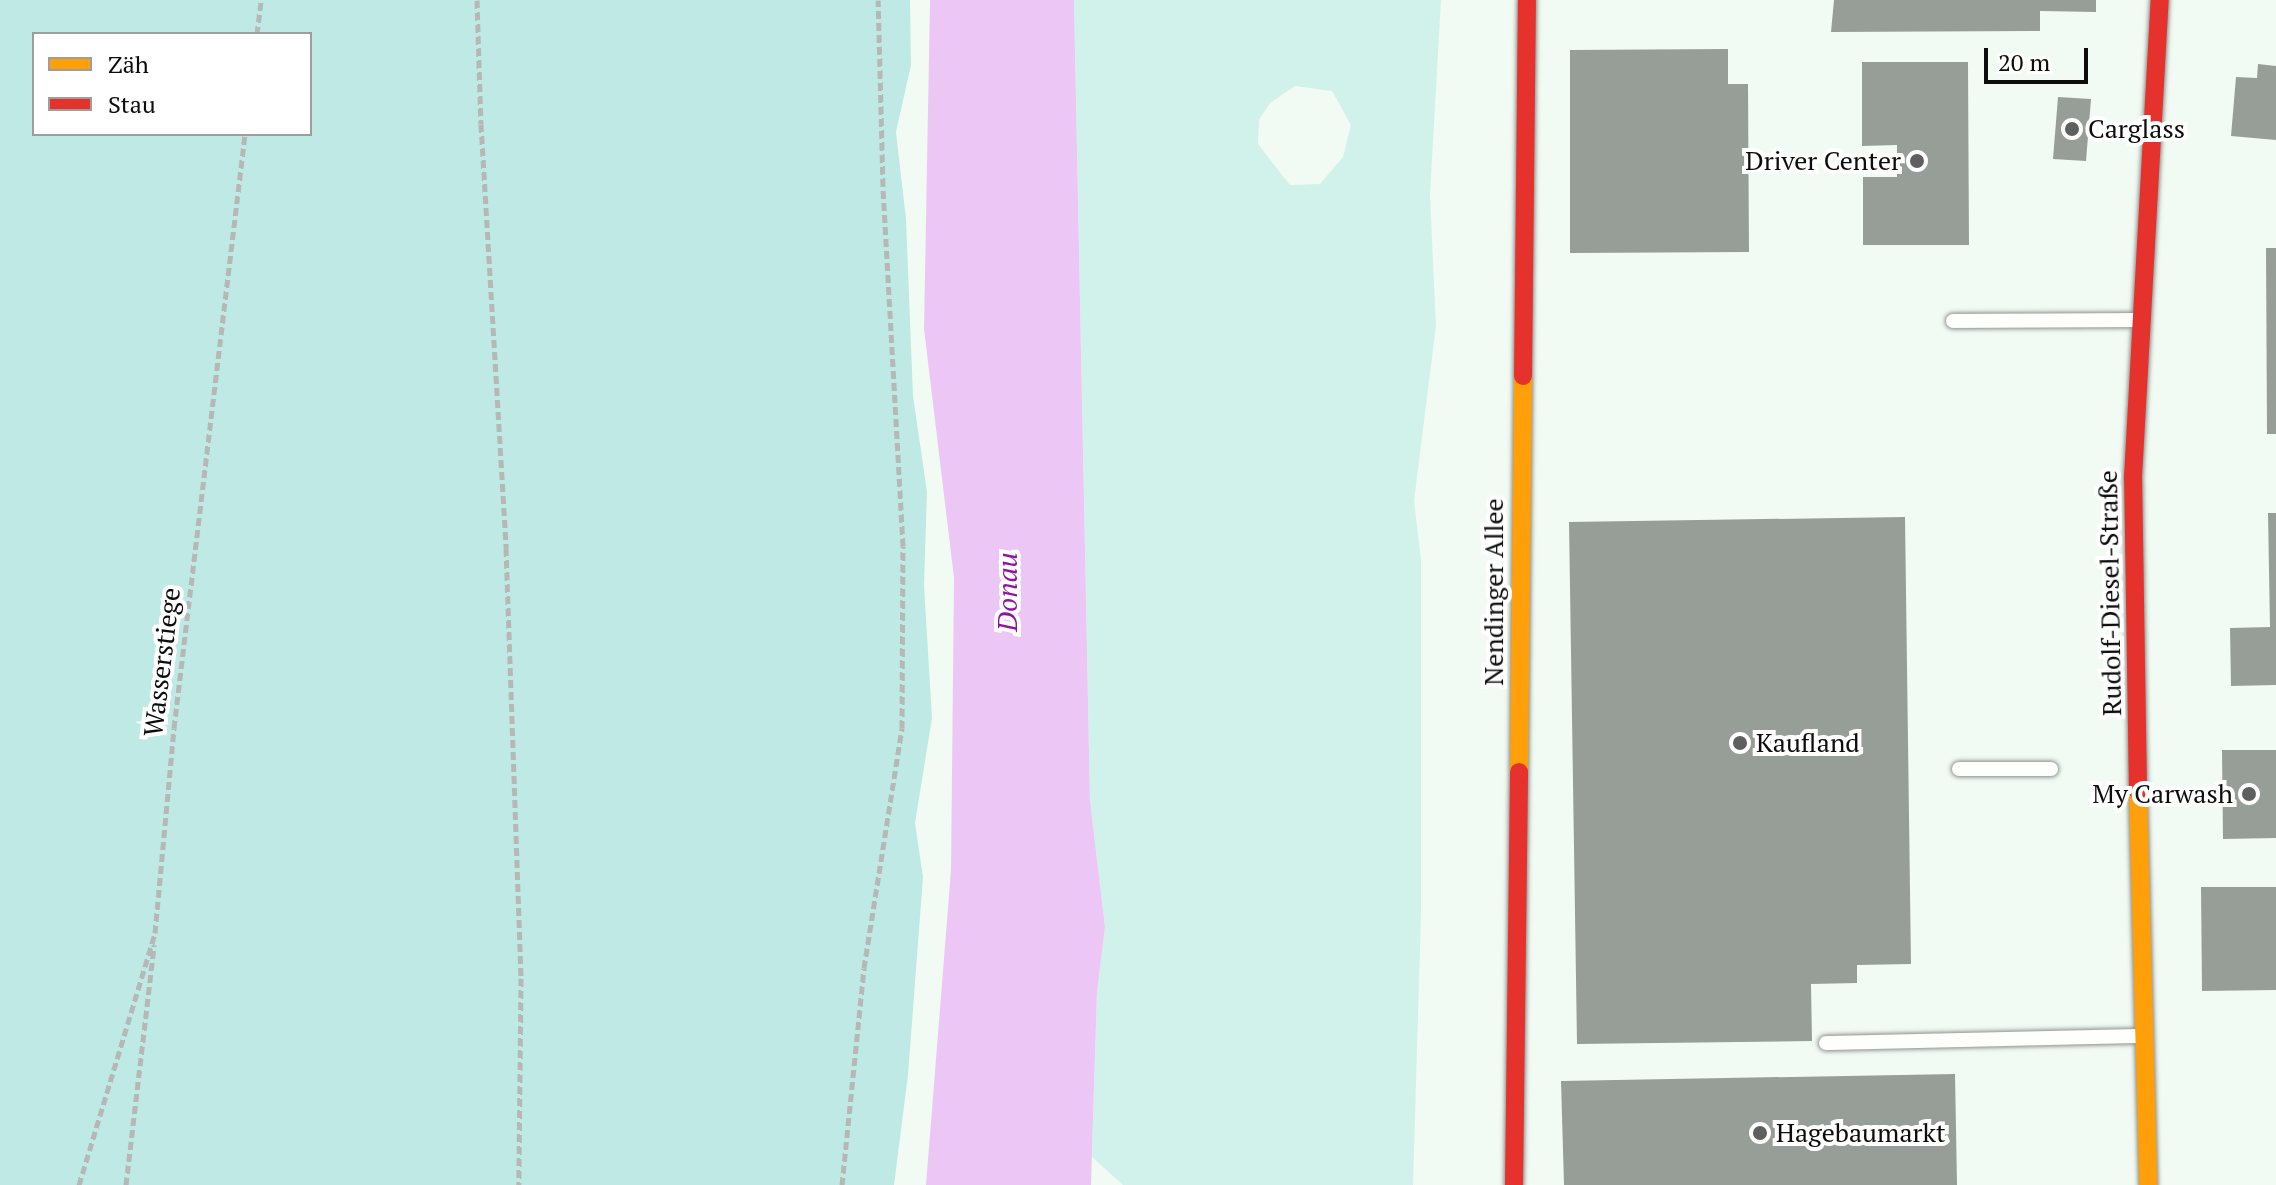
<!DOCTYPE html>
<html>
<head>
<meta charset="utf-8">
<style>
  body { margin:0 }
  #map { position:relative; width:2276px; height:1185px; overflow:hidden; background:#f1fbf3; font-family:"PT Serif",serif }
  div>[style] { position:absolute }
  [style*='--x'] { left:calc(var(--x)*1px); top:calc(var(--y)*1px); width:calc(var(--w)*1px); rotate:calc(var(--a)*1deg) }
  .green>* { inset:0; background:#d1f2eb }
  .forest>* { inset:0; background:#bee9e5 }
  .water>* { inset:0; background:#ecc7f6 }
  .building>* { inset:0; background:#979e98 }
  .path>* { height:5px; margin-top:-2.5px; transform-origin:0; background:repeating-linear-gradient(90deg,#b6b8b7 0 8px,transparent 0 12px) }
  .roads { filter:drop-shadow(0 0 2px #909491) drop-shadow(0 0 2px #909491) }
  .lane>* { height:14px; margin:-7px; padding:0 7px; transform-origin:7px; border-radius:7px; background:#fdfefd }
  .slow>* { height:18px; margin:-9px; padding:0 9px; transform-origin:9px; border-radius:9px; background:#ff9f0a }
  .jam>* { height:18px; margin:-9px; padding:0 9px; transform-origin:9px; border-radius:9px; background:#e5322d }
  .dots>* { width:22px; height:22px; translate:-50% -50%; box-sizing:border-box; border:4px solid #fff; border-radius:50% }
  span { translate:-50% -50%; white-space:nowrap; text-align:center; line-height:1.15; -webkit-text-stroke:8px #fff; paint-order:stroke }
  .poi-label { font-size:26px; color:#0d0d0d }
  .left { translate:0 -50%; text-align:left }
  .right { translate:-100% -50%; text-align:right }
  .street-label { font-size:26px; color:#0d0d0d }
  .water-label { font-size:28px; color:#8e14a1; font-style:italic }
  .legend { position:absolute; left:32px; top:32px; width:280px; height:104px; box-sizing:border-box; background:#fff; border:2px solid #9e9e9e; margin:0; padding:10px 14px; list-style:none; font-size:24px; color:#0d0d0d }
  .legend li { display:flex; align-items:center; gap:16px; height:40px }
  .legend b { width:40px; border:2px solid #9e9e9e }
  .scale { position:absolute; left:1984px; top:48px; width:104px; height:36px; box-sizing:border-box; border:4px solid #0d0d0d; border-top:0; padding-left:10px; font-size:24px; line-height:28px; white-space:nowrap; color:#0d0d0d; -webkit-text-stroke:6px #fff; paint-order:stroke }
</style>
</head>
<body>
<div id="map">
  <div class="green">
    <div style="clip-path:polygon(evenodd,1074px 0,1441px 0,1430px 195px,1436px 326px,1414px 501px,1421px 559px,1421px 915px,1413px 1185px,1123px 1185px,1092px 1157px,1097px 992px,1105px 927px,1090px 800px,1074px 0,1295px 86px,1332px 91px,1351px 125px,1343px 157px,1320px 184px,1290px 185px,1258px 144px,1259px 120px,1270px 103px,1295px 86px)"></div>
  </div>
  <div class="forest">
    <div style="clip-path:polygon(evenodd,0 0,910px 0,911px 65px,896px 132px,906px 219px,913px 396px,927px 492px,924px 585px,932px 718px,915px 823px,923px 877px,908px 1075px,894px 1185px,0 1185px,0 0,34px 34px,310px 34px,310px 134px,34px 134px,34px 34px)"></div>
  </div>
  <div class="water">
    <div style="clip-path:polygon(930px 0,1074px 0,1090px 800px,1105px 927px,1097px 992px,1091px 1185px,926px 1185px,951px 870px,954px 578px,924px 329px)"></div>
  </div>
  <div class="building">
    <div style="clip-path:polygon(1834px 0,2096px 0,2096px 12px,2040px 11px,2040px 31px,1831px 32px)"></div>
    <div style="clip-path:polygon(1728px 49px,1728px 84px,1748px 84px,1749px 252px,1570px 253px,1570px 50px)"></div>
    <div style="clip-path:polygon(1862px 62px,1968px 62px,1969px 245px,1863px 245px,1863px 177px,1897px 177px,1897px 145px,1862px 146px)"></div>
    <div style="clip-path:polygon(2258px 64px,2276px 66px,2276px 140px,2231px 136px,2236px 77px,2257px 78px)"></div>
    <div style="clip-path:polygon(2058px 97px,2091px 99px,2086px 161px,2053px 159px)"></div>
    <div style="clip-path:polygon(2266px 248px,2276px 248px,2276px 434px,2267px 434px)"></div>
    <div style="clip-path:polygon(2268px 513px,2276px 513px,2276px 685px,2231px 686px,2230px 628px,2270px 627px)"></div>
    <div style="clip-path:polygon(1905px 517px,1911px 964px,1857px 965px,1857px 983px,1811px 984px,1812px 1041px,1577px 1044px,1569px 522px)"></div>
    <div style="clip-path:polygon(2222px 750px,2276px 750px,2276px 838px,2223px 839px)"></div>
    <div style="clip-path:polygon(2201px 887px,2276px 887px,2276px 990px,2202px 991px)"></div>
    <div style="clip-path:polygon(1955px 1074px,1957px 1185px,1564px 1185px,1561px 1081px)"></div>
  </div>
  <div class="path">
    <div style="--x:477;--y:0;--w:124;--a:88.2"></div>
    <div style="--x:481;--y:124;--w:425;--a:86.6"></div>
    <div style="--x:506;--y:548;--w:430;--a:88"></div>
    <div style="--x:521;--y:978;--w:207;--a:90.6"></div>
    <div style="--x:257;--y:34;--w:34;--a:-83"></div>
    <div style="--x:79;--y:1185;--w:263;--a:-73.2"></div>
    <div style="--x:155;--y:933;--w:206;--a:-84.7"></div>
    <div style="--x:174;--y:728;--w:598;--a:-83.18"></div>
    <div style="--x:126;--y:1185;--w:242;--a:-83.3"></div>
    <div style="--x:842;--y:1185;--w:218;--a:-84.2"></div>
    <div style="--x:864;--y:968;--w:243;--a:-81"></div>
    <div style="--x:902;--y:728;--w:182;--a:-89.7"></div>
    <div style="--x:903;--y:546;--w:361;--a:-93.2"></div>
    <div style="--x:883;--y:186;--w:186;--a:-91.5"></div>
  </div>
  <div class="roads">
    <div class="lane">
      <div style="--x:1953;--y:321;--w:186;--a:-0.3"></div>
      <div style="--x:1959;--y:769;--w:92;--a:0"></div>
      <div style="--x:1826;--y:1043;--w:315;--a:-1.3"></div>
    </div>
    <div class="slow">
      <div style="--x:1519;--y:772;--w:396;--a:-89.4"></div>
      <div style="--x:2138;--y:791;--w:394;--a:88.5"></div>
    </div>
    <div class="jam">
      <div style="--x:1523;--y:376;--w:376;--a:-89.4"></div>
      <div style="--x:2138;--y:791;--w:314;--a:-90.9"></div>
      <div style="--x:2133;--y:477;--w:478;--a:-86.8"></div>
      <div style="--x:1514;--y:1185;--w:413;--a:-89.3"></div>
    </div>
  </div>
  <div class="dots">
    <div style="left:2072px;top:129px;background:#5d605e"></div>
    <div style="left:1917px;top:161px;background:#5d605e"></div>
    <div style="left:1740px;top:743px;background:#5d605e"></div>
    <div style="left:2249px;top:794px;background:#5d605e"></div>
    <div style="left:1760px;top:1133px;background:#5d605e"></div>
  </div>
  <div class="poi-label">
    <span class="left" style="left:2088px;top:129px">Carglass</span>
    <span class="right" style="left:1901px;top:161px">Driver Center</span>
    <span class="left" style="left:1756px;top:743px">Kaufland</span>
    <span class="right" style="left:2233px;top:794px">My Carwash</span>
    <span class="left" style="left:1776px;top:1133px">Hagebaumarkt</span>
  </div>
  <div class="street-label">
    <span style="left:1494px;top:592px;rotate:-90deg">Nendinger Allee</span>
    <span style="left:2110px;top:593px;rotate:-91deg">Rudolf-Diesel-Straße</span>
    <span style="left:162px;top:662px;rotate:-83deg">Wasserstiege</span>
  </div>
  <div class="water-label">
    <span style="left:1007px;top:592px;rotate:-90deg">Donau</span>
  </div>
  <ul class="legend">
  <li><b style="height:10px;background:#ff9f0a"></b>Zäh</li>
  <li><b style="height:10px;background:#e5322d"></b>Stau</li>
  </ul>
  <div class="scale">20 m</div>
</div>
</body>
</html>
